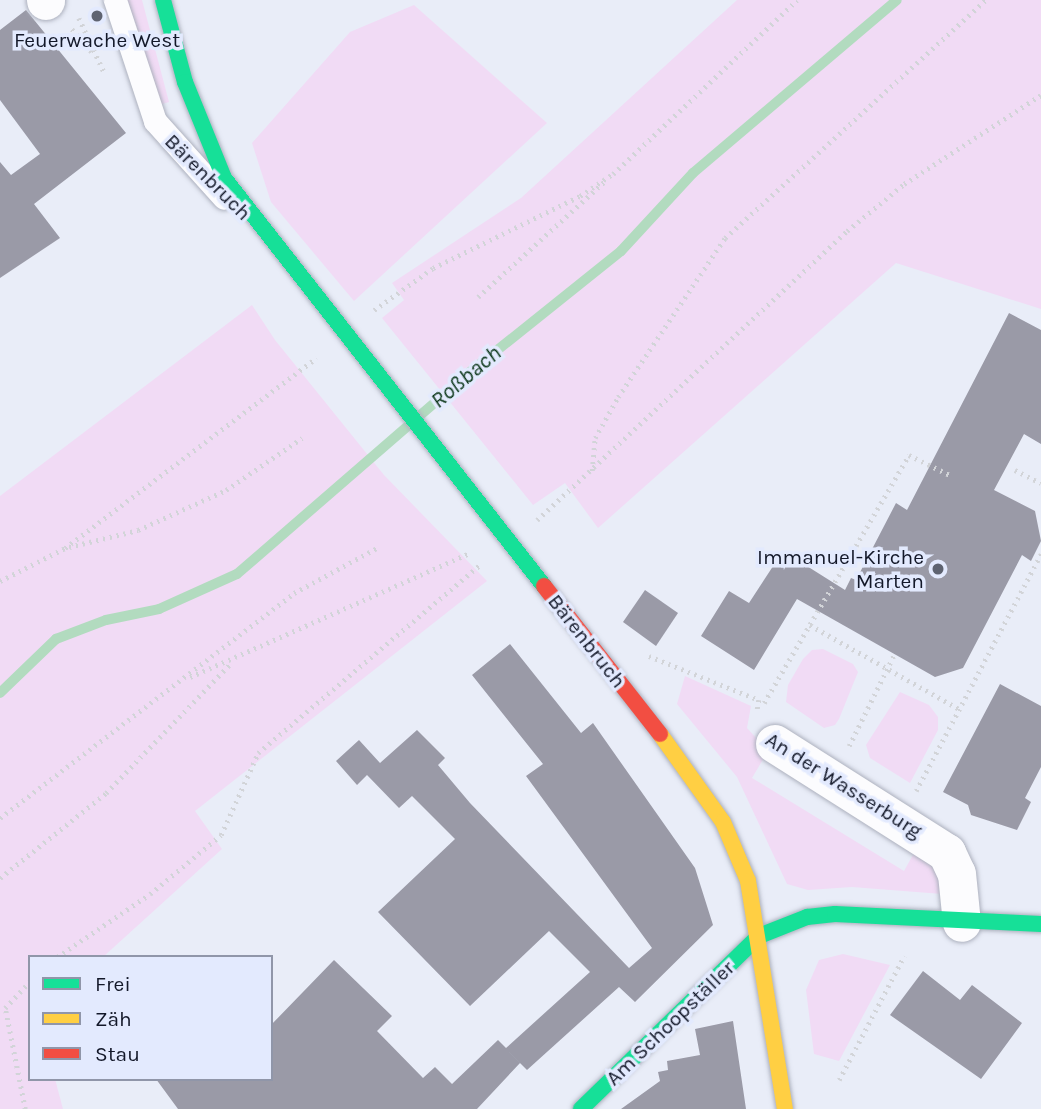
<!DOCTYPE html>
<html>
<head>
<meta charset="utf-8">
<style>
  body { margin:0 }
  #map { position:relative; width:1041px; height:1109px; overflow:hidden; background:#e9edf8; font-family:Karla,sans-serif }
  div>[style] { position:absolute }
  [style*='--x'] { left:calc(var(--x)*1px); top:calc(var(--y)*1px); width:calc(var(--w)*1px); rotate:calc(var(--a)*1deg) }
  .green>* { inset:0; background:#f1dbf5 }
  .stream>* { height:10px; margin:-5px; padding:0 5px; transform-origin:5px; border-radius:5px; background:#b2dbbf }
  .building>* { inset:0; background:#9a9aa7 }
  .path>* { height:4.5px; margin-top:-2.25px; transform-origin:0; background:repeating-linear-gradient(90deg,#d2d4d8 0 2px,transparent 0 7px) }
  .roads { filter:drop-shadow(0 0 2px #adb1be) drop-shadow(0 0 2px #adb1be) }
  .lane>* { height:23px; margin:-11.5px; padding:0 11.5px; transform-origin:11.5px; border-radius:11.5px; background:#fcfcfe }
  .street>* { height:38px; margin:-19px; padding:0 19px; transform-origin:19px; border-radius:19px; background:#fcfcfe }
  .fast>* { height:16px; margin:-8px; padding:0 8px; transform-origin:8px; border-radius:8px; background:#16e098 }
  .slow>* { height:16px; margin:-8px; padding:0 8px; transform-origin:8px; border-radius:8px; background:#ffcf43 }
  .jam>* { height:16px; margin:-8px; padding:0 8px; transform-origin:8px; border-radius:8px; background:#f24e42 }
  .dots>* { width:19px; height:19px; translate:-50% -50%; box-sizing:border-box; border:4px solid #e3eafe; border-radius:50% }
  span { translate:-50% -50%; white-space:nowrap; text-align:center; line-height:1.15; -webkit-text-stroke:7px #e3eafe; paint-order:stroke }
  .poi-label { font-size:21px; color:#131829 }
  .right { translate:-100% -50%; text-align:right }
  .street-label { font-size:21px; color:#131829 }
  .water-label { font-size:23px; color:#0b3619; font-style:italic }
  .legend { position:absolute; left:28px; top:955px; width:245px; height:126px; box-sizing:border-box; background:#e3eafe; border:2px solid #9096a9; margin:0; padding:9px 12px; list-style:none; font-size:21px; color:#131829 }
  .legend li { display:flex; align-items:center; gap:14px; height:35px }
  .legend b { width:35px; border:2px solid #9096a9 }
</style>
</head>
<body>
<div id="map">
  <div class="green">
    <div style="clip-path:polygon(126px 0,142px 0,169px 102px,159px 105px)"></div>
    <div style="clip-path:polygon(737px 0,1041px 0,1041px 309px,896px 263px,598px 528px,565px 483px,533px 505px,382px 318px,404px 300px,392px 283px,521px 198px)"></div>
    <div style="clip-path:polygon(414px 5px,547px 123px,354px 301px,271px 202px,252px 143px,350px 32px)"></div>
    <div style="clip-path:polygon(252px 305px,275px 340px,384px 475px,487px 581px,195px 811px,222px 849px,103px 957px,30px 957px,30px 1079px,55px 1079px,63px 1109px,0 1109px,0 496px)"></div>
    <div style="clip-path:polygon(823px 649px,853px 664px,858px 672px,839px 719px,835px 725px,824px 728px,786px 702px,788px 685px,803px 659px,812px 650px)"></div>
    <div style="clip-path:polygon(685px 676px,751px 706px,747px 728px,768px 751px,752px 778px,904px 871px,919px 844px,935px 858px,942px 894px,852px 887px,808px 890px,787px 884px,737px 777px,677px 704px)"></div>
    <div style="clip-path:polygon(900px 692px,929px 705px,938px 717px,938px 730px,910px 783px,870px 758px,866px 745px)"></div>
    <div style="clip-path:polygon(843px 954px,890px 965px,839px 1061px,814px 1054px,806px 990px,819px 960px)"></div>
  </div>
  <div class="stream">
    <div style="--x:0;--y:693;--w:78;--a:-44"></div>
    <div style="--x:56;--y:639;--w:53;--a:-20.8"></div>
    <div style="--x:106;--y:620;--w:54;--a:-11.7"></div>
    <div style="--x:159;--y:609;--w:85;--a:-24.2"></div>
    <div style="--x:237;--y:574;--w:308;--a:-40.9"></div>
    <div style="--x:470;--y:372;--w:193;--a:-38.7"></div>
    <div style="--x:621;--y:251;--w:106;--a:-47.3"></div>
    <div style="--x:693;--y:173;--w:267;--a:-40.3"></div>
  </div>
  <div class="building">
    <div style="clip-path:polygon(26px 10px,126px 133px,34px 204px,60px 238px,0 278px,0 162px,11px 175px,40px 154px,0 100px,0 30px)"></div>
    <div style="clip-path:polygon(1009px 313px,1041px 330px,1041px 444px,1024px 434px,994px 490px,1035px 511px,1041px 541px,1031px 561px,1022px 555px,963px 668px,935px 677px,797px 599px,754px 670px,701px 636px,729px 591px,749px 603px,783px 551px,845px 590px,851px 578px,856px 580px,896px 503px,907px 510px)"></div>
    <div style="clip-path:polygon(645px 590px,678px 613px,656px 646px,623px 622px)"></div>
    <div style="clip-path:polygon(510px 644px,581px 733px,593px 723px,695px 868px,713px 925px,635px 1002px,619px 987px,527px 1070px,508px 1051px,520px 1063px,477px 1109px,178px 1109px,156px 1079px,271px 1079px,271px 1025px,334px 960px,392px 1016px,377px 1031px,423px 1078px,435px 1067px,452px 1084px,498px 1040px,506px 1048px,590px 972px,549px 931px,470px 1006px,378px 912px,455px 839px,412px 796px,399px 808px,367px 775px,357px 785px,336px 761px,359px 740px,380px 763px,417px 730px,445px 758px,438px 765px,470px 803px,629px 968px,652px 948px,526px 776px,543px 764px,472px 675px)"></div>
    <div style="clip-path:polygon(1000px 684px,1041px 706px,1041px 767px,1025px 798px,1031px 802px,1017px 830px,971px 815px,968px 805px,943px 792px)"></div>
    <div style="clip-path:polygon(923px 971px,960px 1000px,972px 985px,1022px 1023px,981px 1079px,890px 1015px)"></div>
    <div style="clip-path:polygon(733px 1021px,746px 1109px,621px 1109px,660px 1081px,658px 1072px,668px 1070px,667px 1061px,700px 1055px,695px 1029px)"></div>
  </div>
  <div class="path">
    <div style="--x:79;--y:18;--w:62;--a:65.1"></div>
    <div style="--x:72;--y:29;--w:30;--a:49"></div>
    <div style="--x:613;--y:174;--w:253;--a:-43.4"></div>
    <div style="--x:478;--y:297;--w:171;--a:-42.4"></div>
    <div style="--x:374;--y:310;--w:72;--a:-35.4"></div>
    <div style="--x:433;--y:268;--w:164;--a:-26.1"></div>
    <div style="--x:580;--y:196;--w:41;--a:-34.1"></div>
    <div style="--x:1015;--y:470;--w:29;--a:27"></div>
    <div style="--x:592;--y:471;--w:33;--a:-85"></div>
    <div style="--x:595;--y:438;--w:47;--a:-60.7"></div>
    <div style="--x:618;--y:397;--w:192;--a:-56.1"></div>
    <div style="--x:725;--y:238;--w:353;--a:-42.4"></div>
    <div style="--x:537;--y:520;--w:424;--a:-43"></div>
    <div style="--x:847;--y:231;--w:74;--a:-39.5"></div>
    <div style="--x:904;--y:184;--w:163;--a:-33"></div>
    <div style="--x:69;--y:547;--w:71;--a:-13.8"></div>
    <div style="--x:138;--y:530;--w:97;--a:-24.4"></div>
    <div style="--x:226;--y:490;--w:92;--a:-34.4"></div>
    <div style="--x:0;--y:581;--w:73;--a:-26.9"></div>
    <div style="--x:65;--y:548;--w:315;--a:-37.1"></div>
    <div style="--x:810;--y:625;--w:171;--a:29.4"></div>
    <div style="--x:649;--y:656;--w:118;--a:21.8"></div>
    <div style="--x:759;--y:700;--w:13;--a:99"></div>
    <div style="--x:190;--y:677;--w:304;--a:-23.9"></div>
    <div style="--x:764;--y:703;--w:287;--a:-59.7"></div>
    <div style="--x:909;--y:455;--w:46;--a:26"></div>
    <div style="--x:849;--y:746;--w:102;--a:-63.7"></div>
    <div style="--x:916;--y:791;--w:268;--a:-62.2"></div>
    <div style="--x:0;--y:818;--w:370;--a:-37.4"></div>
    <div style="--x:294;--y:593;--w:94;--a:-28.5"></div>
    <div style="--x:0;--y:878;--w:136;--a:-38.7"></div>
    <div style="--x:106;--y:793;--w:182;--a:-46.1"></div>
    <div style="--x:57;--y:957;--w:112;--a:-34.1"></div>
    <div style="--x:150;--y:894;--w:92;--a:-39.7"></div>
    <div style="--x:221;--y:835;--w:90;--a:-65.7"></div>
    <div style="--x:258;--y:753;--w:292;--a:-40.3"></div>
    <div style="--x:839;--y:1080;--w:140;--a:-62.3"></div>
    <div style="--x:25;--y:1109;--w:103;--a:-101.2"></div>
    <div style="--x:5;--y:1008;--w:37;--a:-47"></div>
  </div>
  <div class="roads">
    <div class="lane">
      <div style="--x:115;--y:0;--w:127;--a:71.7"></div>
      <div style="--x:155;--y:121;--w:103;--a:48.1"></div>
    </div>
    <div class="street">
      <div style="--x:46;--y:0;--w:1;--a:90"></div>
      <div style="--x:775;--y:744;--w:204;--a:32.4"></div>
      <div style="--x:947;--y:853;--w:23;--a:65"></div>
      <div style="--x:957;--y:874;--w:49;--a:84.2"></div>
    </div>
    <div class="fast">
      <div style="--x:163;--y:0;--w:85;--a:75"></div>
      <div style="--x:185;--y:82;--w:104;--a:67.9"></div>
      <div style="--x:224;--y:178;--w:519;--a:51.89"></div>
      <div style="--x:581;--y:1109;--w:248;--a:-44.2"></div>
      <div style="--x:759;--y:936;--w:52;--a:-21.6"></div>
      <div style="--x:807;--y:917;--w:28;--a:-6"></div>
      <div style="--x:835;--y:914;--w:206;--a:2.8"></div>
    </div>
    <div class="slow">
      <div style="--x:660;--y:734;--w:108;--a:54.4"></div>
      <div style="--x:723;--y:822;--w:64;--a:67"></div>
      <div style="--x:748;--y:881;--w:231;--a:80.8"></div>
    </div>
    <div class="jam">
      <div style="--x:544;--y:586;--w:188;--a:51.9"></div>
    </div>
  </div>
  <div class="dots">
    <div style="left:97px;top:16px;background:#5e6371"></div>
    <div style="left:938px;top:569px;background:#5e6371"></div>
  </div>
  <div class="poi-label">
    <span style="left:97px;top:40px">Feuerwache West</span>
    <span class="right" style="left:924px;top:569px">Immanuel-Kirche<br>Marten</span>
  </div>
  <div class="street-label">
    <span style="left:208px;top:177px;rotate:45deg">Bärenbruch</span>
    <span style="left:587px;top:641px;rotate:52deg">Bärenbruch</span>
    <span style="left:844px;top:785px;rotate:32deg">An der Wasserburg</span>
    <span style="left:670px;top:1023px;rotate:-44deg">Am Schoopställer</span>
  </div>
  <div class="water-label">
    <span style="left:466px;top:377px;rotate:-40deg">Roßbach</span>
  </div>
  <ul class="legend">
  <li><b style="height:9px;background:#16e098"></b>Frei</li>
  <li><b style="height:9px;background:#ffcf43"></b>Zäh</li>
  <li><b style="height:9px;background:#f24e42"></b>Stau</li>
  </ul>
</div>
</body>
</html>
